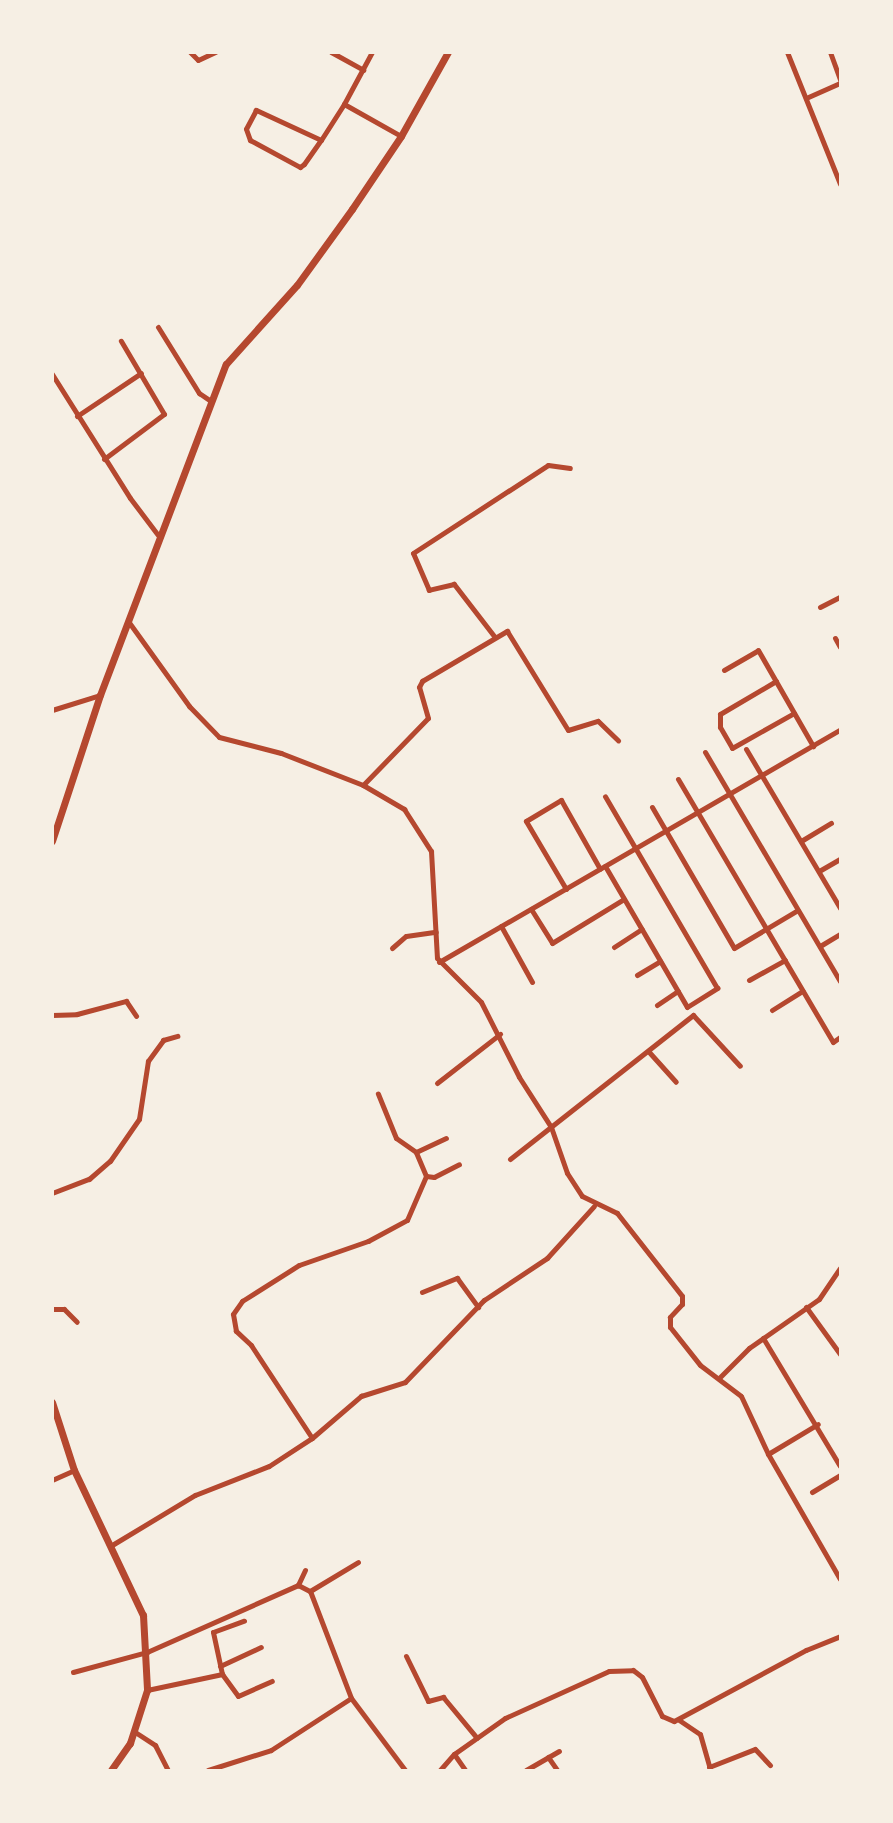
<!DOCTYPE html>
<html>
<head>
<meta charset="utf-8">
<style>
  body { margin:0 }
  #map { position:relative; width:893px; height:1823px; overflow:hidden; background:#f6efe4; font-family:"Varela Round",sans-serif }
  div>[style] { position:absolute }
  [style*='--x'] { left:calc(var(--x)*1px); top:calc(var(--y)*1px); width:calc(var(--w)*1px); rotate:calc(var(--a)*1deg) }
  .minor>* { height:5px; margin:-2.5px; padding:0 2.5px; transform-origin:2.5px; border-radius:2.5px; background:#b5482f }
  .tertiary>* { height:7px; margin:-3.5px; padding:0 3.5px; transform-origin:3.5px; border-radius:3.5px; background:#b5482f }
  span { translate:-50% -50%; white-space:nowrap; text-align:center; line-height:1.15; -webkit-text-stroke:5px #f6efe4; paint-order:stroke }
  .frame { position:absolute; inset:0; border:54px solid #f6efe4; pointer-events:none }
</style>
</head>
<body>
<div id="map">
  <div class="minor">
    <div style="--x:190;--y:52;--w:11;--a:45"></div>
    <div style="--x:198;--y:60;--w:19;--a:-25"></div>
    <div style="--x:331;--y:52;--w:37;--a:29"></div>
    <div style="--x:787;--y:52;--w:142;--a:68.1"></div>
    <div style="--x:830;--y:52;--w:30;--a:70"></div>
    <div style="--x:806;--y:98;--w:37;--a:-24"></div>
    <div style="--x:344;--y:104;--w:65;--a:29.3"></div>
    <div style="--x:321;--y:140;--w:72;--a:-155.2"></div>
    <div style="--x:256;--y:110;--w:21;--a:118"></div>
    <div style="--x:246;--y:129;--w:12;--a:70"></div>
    <div style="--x:250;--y:140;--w:57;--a:28.4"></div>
    <div style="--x:300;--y:167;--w:5;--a:-37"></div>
    <div style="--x:304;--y:164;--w:29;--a:-55"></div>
    <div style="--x:321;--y:140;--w:43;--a:-57.4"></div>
    <div style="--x:344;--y:104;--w:59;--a:-61.7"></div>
    <div style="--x:158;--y:327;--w:78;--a:58.2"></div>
    <div style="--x:199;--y:393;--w:14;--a:34"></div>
    <div style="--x:52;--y:374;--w:146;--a:57.8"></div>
    <div style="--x:130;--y:498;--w:46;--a:52.9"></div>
    <div style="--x:77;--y:416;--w:77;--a:-33.9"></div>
    <div style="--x:104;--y:459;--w:75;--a:-36.9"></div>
    <div style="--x:164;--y:414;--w:85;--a:-120.5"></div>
    <div style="--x:820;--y:607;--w:22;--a:-27"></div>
    <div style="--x:128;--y:621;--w:105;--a:54.3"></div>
    <div style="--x:189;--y:706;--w:43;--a:45.9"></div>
    <div style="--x:219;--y:737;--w:64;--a:14.5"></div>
    <div style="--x:281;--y:753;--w:88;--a:21.3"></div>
    <div style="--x:363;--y:785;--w:93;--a:-45.9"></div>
    <div style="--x:428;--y:718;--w:32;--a:-106"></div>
    <div style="--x:419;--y:687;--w:7;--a:-63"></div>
    <div style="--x:422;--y:681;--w:99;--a:-30.5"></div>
    <div style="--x:507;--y:631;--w:116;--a:58.4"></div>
    <div style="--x:568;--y:730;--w:31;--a:-17"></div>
    <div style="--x:598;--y:721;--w:28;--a:44"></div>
    <div style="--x:494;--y:636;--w:66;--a:-127.6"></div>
    <div style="--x:454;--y:584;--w:26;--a:167"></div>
    <div style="--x:429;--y:590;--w:40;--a:-113.4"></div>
    <div style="--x:413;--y:553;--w:161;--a:-33.1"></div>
    <div style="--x:548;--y:465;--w:22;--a:8"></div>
    <div style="--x:835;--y:638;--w:10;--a:61"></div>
    <div style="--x:724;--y:670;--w:39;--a:-30"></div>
    <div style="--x:758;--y:650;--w:111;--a:60.2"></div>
    <div style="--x:776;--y:681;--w:65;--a:149.5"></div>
    <div style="--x:720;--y:714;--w:13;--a:90"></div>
    <div style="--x:720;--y:727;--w:24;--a:60"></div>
    <div style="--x:732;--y:748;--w:71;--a:-29.4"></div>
    <div style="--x:52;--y:710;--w:50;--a:-17.4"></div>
    <div style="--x:746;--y:749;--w:185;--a:59.4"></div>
    <div style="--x:705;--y:752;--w:266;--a:59.5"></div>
    <div style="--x:678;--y:779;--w:305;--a:59.5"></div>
    <div style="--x:833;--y:1042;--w:9;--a:-36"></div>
    <div style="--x:363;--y:785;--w:48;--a:30.3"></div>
    <div style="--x:404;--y:809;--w:50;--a:57.3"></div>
    <div style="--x:431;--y:851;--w:107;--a:86.8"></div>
    <div style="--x:437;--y:958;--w:62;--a:45"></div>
    <div style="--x:481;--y:1002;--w:84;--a:63.1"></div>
    <div style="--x:519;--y:1077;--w:59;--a:57.4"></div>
    <div style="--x:551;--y:1127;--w:49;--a:70.8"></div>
    <div style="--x:567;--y:1173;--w:27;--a:57"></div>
    <div style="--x:582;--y:1196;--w:39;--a:26"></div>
    <div style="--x:617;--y:1213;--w:105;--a:51.9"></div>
    <div style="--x:682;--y:1296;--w:8;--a:90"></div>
    <div style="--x:682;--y:1304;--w:18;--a:133"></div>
    <div style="--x:670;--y:1317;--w:10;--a:90"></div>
    <div style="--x:670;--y:1327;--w:48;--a:51.7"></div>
    <div style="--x:700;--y:1365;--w:51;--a:37.1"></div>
    <div style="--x:741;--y:1396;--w:64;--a:65"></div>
    <div style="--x:768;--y:1454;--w:144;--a:60.1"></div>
    <div style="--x:652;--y:807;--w:163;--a:59.8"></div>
    <div style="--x:734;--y:948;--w:74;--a:-30.7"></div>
    <div style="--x:801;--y:841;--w:35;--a:-31"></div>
    <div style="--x:605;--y:866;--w:163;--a:59.8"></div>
    <div style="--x:687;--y:1007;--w:36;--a:-32"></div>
    <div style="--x:717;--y:988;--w:222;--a:-120.3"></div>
    <div style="--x:819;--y:871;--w:24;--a:-30"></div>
    <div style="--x:566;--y:889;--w:79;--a:-120.5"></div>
    <div style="--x:526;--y:821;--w:41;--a:-31"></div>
    <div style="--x:561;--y:800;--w:79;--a:60.5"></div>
    <div style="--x:531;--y:909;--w:40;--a:58"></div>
    <div style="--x:552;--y:943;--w:84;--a:-31.4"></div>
    <div style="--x:501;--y:926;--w:64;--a:61"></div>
    <div style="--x:820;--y:946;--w:23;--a:-31"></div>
    <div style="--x:614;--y:947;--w:33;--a:-33"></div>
    <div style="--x:392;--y:948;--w:18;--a:-41"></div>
    <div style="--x:406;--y:936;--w:30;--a:-8"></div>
    <div style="--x:439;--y:962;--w:463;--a:-30.1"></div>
    <div style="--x:637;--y:975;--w:27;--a:-31"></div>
    <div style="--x:749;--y:980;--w:41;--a:-29.1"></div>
    <div style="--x:657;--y:1005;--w:25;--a:-34"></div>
    <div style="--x:772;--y:1010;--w:36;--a:-32"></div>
    <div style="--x:52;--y:1015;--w:25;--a:-2"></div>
    <div style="--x:77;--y:1014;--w:51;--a:-14.9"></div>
    <div style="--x:126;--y:1001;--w:18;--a:56"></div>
    <div style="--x:649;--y:1052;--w:40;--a:48"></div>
    <div style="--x:437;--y:1083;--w:80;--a:-37.9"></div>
    <div style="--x:416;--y:1152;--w:33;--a:-25"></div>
    <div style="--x:510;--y:1159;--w:233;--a:-38.2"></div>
    <div style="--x:693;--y:1015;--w:69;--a:47.3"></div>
    <div style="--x:426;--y:1176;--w:8;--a:7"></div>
    <div style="--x:434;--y:1177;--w:28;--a:-27"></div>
    <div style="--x:52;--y:1193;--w:40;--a:-21"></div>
    <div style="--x:89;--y:1179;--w:28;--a:-41"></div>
    <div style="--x:110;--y:1161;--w:51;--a:-55.4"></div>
    <div style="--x:139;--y:1119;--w:59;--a:-81.2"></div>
    <div style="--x:148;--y:1061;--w:26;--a:-54"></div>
    <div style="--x:163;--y:1040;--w:15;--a:-16"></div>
    <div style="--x:422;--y:1292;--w:38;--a:-22"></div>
    <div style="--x:457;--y:1278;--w:36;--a:54"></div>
    <div style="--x:806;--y:1307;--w:58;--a:54.1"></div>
    <div style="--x:52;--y:1309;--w:12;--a:0"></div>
    <div style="--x:64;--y:1309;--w:18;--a:45"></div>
    <div style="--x:763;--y:1338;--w:149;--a:59"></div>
    <div style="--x:720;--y:1377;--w:41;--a:-45"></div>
    <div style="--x:749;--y:1348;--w:85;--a:-35"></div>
    <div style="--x:819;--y:1299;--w:37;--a:-56"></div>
    <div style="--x:312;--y:1438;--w:111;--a:-123.3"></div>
    <div style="--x:251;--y:1345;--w:21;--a:-137"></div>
    <div style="--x:236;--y:1331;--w:17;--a:-100"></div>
    <div style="--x:233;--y:1314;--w:16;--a:-55"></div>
    <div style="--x:242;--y:1301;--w:67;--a:-32.3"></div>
    <div style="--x:299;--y:1265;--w:73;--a:-19.2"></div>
    <div style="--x:368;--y:1241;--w:44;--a:-28.3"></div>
    <div style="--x:407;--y:1220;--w:48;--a:-66.6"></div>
    <div style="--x:426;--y:1176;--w:26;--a:-113"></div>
    <div style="--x:416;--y:1152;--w:24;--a:-145"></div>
    <div style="--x:396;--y:1138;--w:48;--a:-112.2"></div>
    <div style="--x:768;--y:1454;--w:58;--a:-31"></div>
    <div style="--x:52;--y:1480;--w:24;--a:-24"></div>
    <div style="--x:812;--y:1492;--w:33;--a:-31"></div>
    <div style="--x:112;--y:1545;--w:97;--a:-31.1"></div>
    <div style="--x:195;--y:1495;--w:79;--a:-21.4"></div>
    <div style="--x:269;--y:1466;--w:51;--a:-33.1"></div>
    <div style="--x:312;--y:1438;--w:65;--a:-40.6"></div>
    <div style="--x:361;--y:1396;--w:46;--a:-17.7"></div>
    <div style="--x:405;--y:1382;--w:114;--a:-46.1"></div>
    <div style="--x:484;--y:1300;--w:76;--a:-33.7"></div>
    <div style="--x:547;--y:1258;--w:70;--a:-47.9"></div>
    <div style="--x:305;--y:1570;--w:17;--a:115"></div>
    <div style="--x:298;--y:1585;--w:13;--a:27"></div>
    <div style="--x:310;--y:1591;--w:115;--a:69"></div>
    <div style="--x:351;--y:1698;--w:90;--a:53.1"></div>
    <div style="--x:310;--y:1591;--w:56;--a:-31.1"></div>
    <div style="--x:406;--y:1656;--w:50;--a:63.9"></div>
    <div style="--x:428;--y:1701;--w:16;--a:-15"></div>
    <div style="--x:443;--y:1697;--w:53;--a:50.3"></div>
    <div style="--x:220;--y:1666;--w:45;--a:-24.9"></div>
    <div style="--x:73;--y:1672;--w:77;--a:-15.1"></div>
    <div style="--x:147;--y:1652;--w:165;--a:-23.9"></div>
    <div style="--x:222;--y:1674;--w:43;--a:-102.1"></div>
    <div style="--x:213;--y:1632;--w:33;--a:-20"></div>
    <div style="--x:147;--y:1690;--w:77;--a:-12"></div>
    <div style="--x:222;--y:1674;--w:27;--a:54"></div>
    <div style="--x:238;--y:1696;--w:37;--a:-24"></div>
    <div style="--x:679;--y:1720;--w:25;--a:34"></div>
    <div style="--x:700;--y:1734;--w:37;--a:74"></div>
    <div style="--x:135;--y:1732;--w:24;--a:33"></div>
    <div style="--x:155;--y:1745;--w:28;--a:63"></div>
    <div style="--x:454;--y:1754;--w:19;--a:55"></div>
    <div style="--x:548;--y:1757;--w:16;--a:55"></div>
    <div style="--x:709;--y:1767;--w:49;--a:-21.4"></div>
    <div style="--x:755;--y:1749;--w:22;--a:47"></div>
    <div style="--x:208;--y:1770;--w:66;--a:-17.6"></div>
    <div style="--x:271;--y:1750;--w:95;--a:-33"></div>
    <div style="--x:440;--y:1770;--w:21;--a:-49"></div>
    <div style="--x:454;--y:1754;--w:62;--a:-35.2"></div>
    <div style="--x:505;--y:1718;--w:114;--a:-24.3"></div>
    <div style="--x:609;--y:1671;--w:24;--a:-2"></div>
    <div style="--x:633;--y:1670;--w:11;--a:38"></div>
    <div style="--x:642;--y:1677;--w:44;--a:62.9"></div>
    <div style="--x:662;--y:1716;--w:13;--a:23"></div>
    <div style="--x:674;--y:1721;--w:150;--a:-28.3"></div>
    <div style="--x:806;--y:1650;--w:37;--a:-22"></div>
    <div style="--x:526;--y:1770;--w:38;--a:-30"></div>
  </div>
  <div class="tertiary">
    <div style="--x:52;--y:841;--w:154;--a:-71.8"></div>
    <div style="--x:100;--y:695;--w:354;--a:-69.2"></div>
    <div style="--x:226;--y:364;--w:106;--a:-48.1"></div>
    <div style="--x:297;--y:285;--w:94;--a:-54.1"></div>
    <div style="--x:352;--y:209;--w:88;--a:-56.1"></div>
    <div style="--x:401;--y:136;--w:96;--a:-60.8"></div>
    <div style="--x:52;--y:1402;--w:71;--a:72.1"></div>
    <div style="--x:74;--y:1470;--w:161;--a:64.6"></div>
    <div style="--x:143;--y:1615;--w:75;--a:86.9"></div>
    <div style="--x:147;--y:1690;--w:56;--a:107.8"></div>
    <div style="--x:130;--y:1743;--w:33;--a:125"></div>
  </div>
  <div class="frame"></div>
</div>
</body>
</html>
